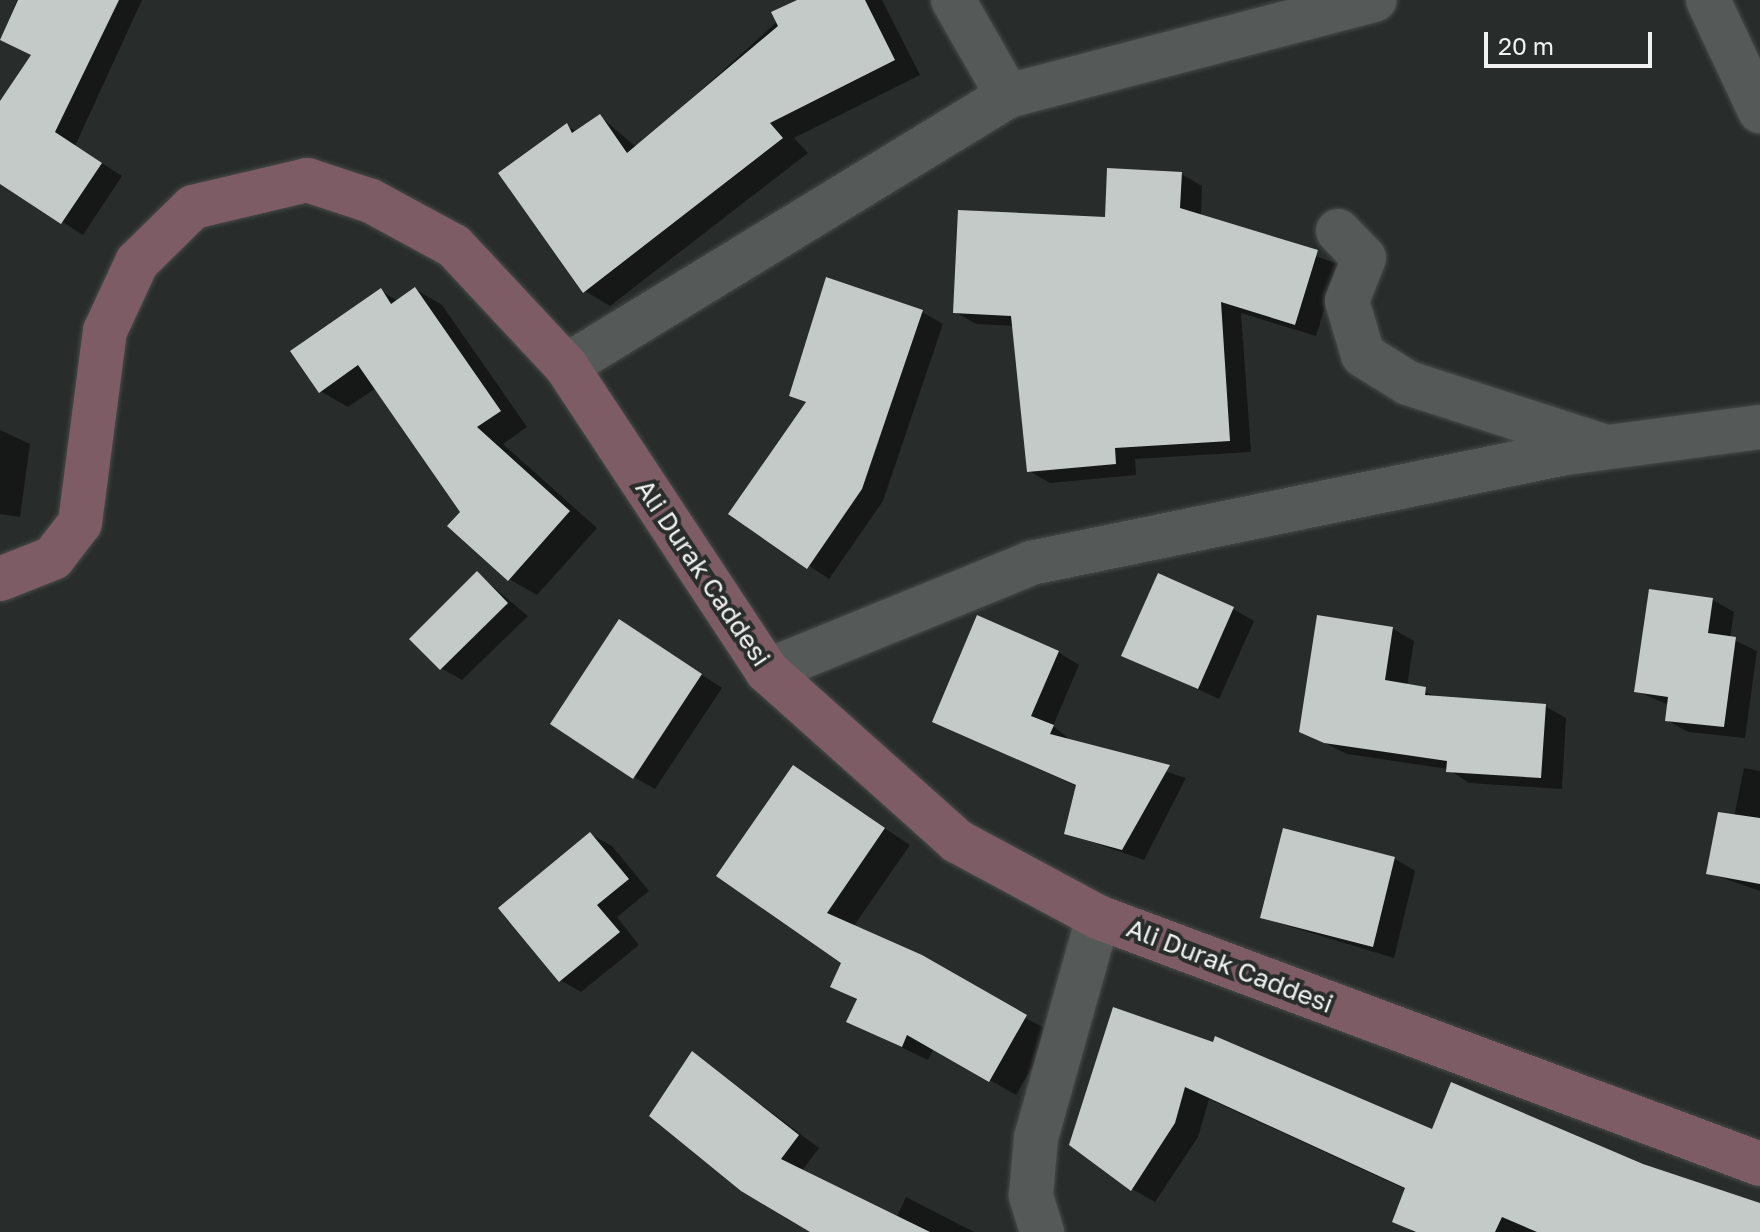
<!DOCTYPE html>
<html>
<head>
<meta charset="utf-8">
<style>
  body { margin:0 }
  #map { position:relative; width:1760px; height:1232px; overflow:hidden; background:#282d2b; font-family:"Golos Text",sans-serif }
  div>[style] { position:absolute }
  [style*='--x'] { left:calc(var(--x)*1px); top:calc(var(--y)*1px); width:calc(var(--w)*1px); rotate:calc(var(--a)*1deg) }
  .shadow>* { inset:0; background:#0007 }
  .building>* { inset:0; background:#c3cac7 }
  .roads { filter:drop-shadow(0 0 2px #474a49) drop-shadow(0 0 2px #474a49) }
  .minor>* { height:44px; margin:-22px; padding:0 22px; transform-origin:22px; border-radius:22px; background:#555a58 }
  .secondary>* { height:44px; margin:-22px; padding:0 22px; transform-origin:22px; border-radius:22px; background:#7d5c65 }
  span { translate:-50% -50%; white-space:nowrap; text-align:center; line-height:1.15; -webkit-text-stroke:8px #282d2b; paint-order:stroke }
  .street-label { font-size:26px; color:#f0f3f2 }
  .scale { position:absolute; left:1484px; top:32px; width:168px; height:36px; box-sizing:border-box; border:4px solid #f0f3f2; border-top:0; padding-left:10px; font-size:24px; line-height:28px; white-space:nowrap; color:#f0f3f2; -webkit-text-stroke:6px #282d2b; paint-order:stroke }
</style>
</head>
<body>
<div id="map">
  <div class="shadow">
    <div style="clip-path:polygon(17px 0,142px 0,75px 146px,122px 176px,83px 235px,0 182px,0 105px,33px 56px,1px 39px)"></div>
    <div style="clip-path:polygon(801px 0,882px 0,920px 75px,794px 138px,808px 153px,610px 306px,585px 291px,567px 126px,577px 132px,600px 116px,637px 148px)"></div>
    <div style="clip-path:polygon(1181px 174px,1202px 186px,1201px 216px,1338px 264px,1316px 336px,1241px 313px,1251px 452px,1135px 459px,1136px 475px,1050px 483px,1029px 471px,1014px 326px,976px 324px,955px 312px)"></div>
    <div style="clip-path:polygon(415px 289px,442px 305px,527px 427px,503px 444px,597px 528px,537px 595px,509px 579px,376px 388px,348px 407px,320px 391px,381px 291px,398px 301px)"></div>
    <div style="clip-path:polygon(922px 312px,943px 324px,883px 501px,829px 579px,731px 514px,807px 404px,791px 395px)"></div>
    <div style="clip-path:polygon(0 430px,30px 444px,20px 517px,0 514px)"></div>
    <div style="clip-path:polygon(478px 574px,528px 616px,462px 680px,441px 668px)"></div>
    <div style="clip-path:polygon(1651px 591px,1713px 600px,1734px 612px,1730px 638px,1757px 651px,1745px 738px,1688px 732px,1667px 720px,1669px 705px,1636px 691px)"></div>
    <div style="clip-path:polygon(1233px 609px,1254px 621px,1219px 699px,1124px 655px)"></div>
    <div style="clip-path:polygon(1319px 618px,1393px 629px,1414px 641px,1407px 686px,1442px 698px,1545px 706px,1566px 718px,1562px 789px,1469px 783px,1448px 769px,1347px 754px,1301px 731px)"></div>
    <div style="clip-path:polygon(620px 621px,722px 688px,655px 789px,634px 777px)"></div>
    <div style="clip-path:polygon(1058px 652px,1079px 665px,1053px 726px,1073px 742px,1186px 778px,1144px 860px,1066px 833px,1078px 787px,934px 721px)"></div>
    <div style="clip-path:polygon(794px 768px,910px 845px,853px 927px,1052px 1032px,1016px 1095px,934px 1048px,928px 1060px,849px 1022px,858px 1001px,833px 986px,843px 962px,719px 875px)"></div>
    <div style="clip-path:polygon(1744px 768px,1760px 771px,1760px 891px,1708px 873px,1734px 817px)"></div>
    <div style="clip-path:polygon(590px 834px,612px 846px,649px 891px,617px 917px,639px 945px,581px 992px,560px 980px)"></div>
    <div style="clip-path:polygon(1394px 858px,1415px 871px,1394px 958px,1262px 918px)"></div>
    <div style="clip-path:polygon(1114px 1009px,1433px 1131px,1642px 1166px,1760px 1207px,1760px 1232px,1413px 1232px,1394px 1221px,1407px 1190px,1209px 1099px,1198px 1137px,1155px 1202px,1132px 1189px)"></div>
    <div style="clip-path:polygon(693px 1053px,819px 1148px,801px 1172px,896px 1218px,906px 1197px,974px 1232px,811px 1232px,787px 1219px)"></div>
  </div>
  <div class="building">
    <div style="clip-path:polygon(18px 0,119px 0,55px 132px,102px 163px,61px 224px,0 184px,0 101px,31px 55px,0 40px)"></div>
    <div style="clip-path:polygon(797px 0,865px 0,895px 60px,770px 123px,783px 138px,583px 293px,498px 173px,567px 123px,572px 133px,600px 114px,627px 153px,778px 26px,771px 12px)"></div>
    <div style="clip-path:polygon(1107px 168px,1182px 172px,1180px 208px,1318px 250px,1295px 325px,1221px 302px,1230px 441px,1115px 448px,1116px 464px,1027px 472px,1011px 316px,953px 313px,958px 210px,1105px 217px)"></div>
    <div style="clip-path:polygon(826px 277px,923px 310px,862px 489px,807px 569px,728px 514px,806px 402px,789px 396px)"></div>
    <div style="clip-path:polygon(415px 287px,501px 411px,477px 427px,570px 511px,508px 581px,447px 526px,460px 512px,358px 365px,319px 393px,290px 351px,381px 288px,391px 304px)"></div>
    <div style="clip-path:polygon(477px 571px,508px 603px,440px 670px,409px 639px)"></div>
    <div style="clip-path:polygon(1158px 573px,1234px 607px,1198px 689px,1121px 656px)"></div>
    <div style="clip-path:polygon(1649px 589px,1713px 598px,1708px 633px,1736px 637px,1724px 727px,1665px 721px,1668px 697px,1634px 692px)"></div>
    <div style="clip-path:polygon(977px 615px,1059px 651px,1031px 716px,1054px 725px,1050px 734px,1170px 765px,1122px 850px,1064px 834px,1076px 785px,932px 722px)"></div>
    <div style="clip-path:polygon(1317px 615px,1393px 627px,1385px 680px,1426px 687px,1425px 695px,1546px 704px,1541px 778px,1446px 772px,1447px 761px,1324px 743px,1299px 732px)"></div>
    <div style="clip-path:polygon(619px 619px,702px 674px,633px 779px,550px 724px)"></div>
    <div style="clip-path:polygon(793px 765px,885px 828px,827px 913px,922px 955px,1027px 1015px,989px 1082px,907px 1035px,902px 1047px,846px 1022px,857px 999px,830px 987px,841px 963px,716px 876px)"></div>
    <div style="clip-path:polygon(1718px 812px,1760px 818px,1760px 884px,1706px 874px)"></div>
    <div style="clip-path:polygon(1283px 828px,1395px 857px,1373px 947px,1260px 918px)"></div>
    <div style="clip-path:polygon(590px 832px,629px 879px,597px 905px,620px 932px,559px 982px,498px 908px)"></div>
    <div style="clip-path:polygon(1113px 1007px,1213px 1042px,1215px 1036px,1432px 1129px,1451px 1082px,1643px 1164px,1760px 1203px,1760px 1232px,1537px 1232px,1502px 1217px,1495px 1232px,1416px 1232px,1392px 1222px,1405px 1188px,1185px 1087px,1175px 1123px,1131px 1191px,1069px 1145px)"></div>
    <div style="clip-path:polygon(692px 1051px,799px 1135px,781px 1159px,930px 1232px,810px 1232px,741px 1191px,649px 1116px)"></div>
  </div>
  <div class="roads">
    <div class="minor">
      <div style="--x:953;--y:0;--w:111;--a:60.2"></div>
      <div style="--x:1708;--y:0;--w:123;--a:64.9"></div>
      <div style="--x:1338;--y:231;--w:37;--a:46"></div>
      <div style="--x:1364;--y:258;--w:46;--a:111.6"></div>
      <div style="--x:1347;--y:301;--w:56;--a:73.5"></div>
      <div style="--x:1363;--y:355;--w:53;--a:31.9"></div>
      <div style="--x:1408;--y:383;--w:202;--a:17.9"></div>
      <div style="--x:566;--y:366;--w:518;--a:-31.42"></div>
      <div style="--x:1008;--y:96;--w:379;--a:-14.7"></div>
      <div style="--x:767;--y:671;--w:285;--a:-22.2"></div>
      <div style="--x:1031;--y:563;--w:545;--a:-11.64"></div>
      <div style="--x:1565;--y:453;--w:197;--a:-7.6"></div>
      <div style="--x:1042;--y:1232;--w:39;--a:-107"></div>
      <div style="--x:1031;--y:1195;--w:57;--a:-85"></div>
      <div style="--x:1036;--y:1138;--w:230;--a:-74.3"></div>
    </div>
    <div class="secondary">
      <div style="--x:0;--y:579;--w:57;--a:-21.6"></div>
      <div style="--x:53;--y:558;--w:44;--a:-52.4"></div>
      <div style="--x:80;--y:523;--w:194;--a:-82.6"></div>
      <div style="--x:105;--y:331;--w:76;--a:-65.1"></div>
      <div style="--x:137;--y:262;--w:78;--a:-44.5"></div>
      <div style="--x:193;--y:207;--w:117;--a:-13.3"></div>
      <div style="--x:307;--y:180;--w:67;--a:18.2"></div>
      <div style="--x:371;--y:201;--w:94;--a:28.5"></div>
      <div style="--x:454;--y:246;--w:164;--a:47"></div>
      <div style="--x:566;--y:366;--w:365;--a:56.6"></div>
      <div style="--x:767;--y:671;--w:255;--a:41.8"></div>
      <div style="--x:957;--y:841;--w:160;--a:28.3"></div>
      <div style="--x:1098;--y:917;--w:707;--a:20.46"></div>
    </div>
  </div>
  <div class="street-label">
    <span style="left:703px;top:573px;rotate:56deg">Ali Durak Caddesi</span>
    <span style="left:1230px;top:966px;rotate:21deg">Ali Durak Caddesi</span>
  </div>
  <div class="scale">20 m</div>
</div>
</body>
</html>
